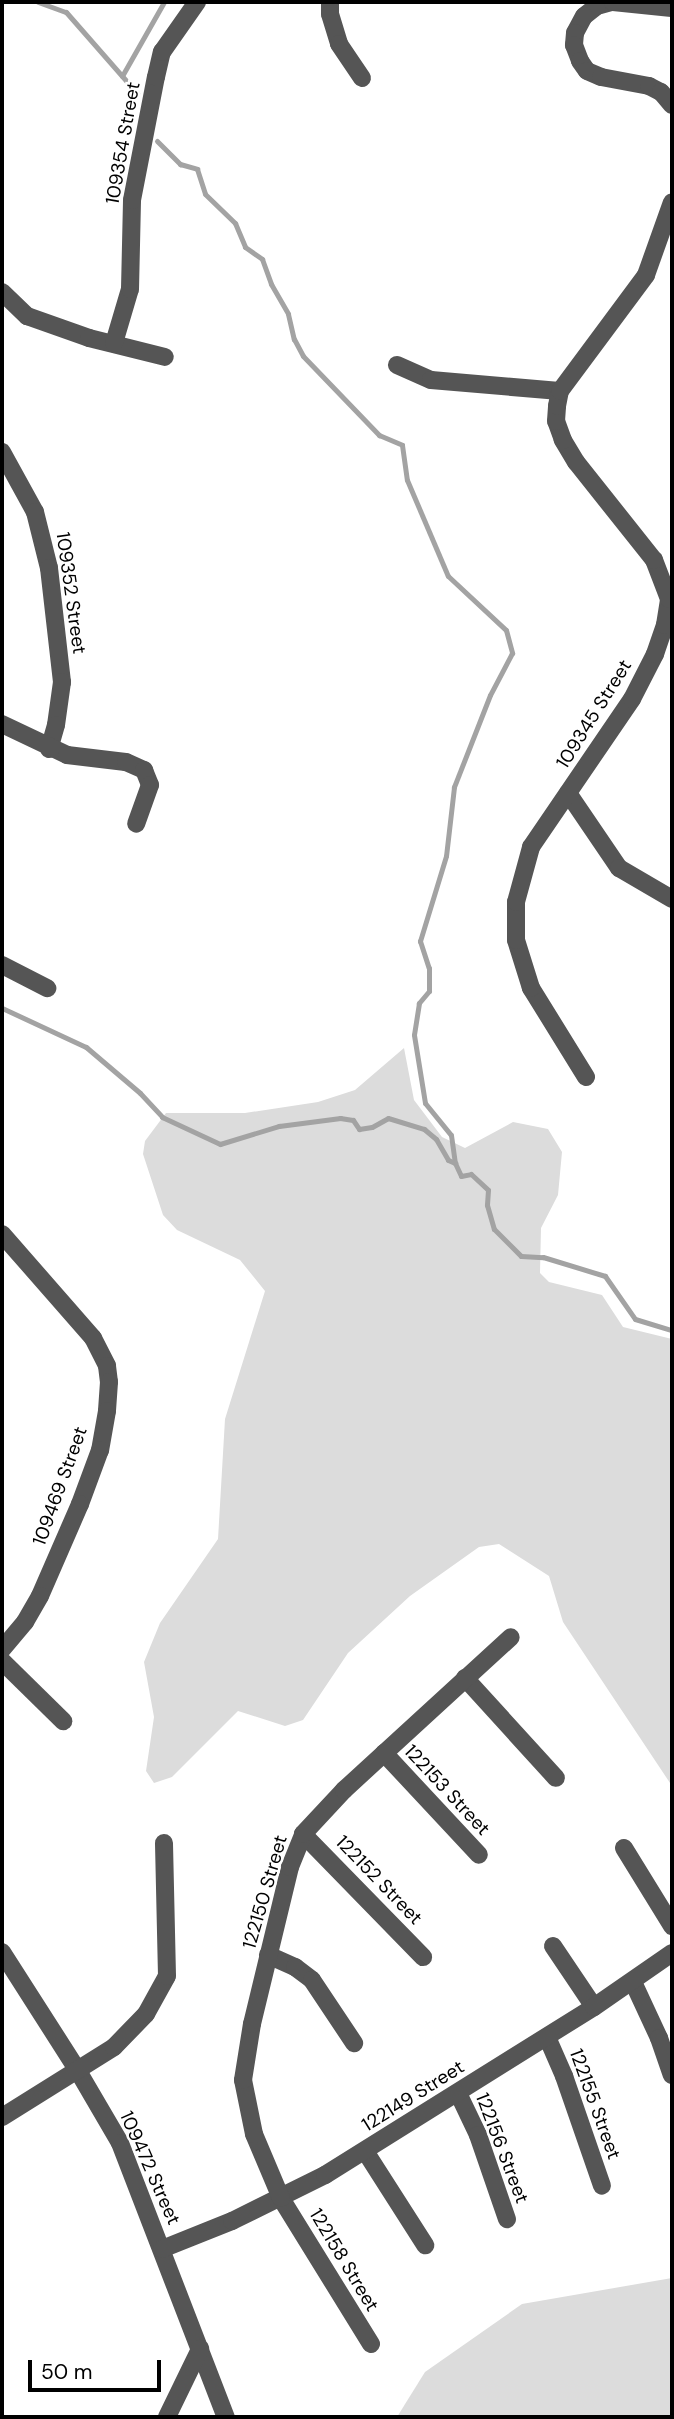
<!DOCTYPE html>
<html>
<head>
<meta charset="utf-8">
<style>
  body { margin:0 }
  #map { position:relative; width:674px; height:2419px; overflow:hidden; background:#fff; font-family:"DM Sans",sans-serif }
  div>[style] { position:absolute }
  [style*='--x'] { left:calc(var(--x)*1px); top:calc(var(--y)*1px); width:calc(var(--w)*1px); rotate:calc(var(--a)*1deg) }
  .green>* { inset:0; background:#dcdcdc }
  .stream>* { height:5px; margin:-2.5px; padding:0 2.5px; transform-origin:2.5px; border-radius:2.5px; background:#a3a3a3 }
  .minor>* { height:18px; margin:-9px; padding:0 9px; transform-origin:9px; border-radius:9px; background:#555 }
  span { translate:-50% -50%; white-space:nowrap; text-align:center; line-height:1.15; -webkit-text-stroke:5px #fff; paint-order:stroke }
  .street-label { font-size:19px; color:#000 }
  .frame { position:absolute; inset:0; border:4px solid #000; pointer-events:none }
  .scale { position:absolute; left:28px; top:2360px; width:133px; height:32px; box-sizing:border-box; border:4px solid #000; border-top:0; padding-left:9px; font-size:21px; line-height:24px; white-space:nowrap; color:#000; -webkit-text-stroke:5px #fff; paint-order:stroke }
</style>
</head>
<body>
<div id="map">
  <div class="green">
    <div style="clip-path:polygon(404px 1048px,414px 1100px,442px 1137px,465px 1148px,513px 1122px,548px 1129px,562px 1152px,558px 1195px,541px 1228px,540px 1273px,549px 1282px,602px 1295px,623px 1327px,672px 1339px,672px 1786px,563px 1622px,549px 1576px,499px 1544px,479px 1547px,410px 1596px,348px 1653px,303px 1720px,285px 1726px,238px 1711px,172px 1777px,154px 1783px,146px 1771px,154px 1717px,144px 1662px,160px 1623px,218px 1539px,225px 1419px,265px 1291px,240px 1260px,177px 1230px,163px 1215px,143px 1154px,145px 1141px,166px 1113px,245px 1113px,318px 1102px,355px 1090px)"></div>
    <div style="clip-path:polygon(672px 2278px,672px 2417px,397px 2417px,425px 2372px,522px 2304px)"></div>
  </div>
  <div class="stream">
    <div style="--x:38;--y:2;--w:30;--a:20"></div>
    <div style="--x:66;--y:12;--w:108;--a:48.8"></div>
    <div style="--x:122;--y:76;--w:85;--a:-60.4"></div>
    <div style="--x:157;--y:141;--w:33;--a:45"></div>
    <div style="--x:180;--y:164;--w:18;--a:16"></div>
    <div style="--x:197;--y:169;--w:26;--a:72"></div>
    <div style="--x:205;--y:194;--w:42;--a:44"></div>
    <div style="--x:235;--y:223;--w:26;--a:67"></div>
    <div style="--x:245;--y:247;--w:21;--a:35"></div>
    <div style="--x:262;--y:259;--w:27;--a:70"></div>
    <div style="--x:271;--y:284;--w:34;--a:60"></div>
    <div style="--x:288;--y:314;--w:26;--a:77"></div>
    <div style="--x:294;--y:339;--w:19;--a:62"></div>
    <div style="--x:303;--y:356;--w:110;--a:46.1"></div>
    <div style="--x:379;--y:435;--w:25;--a:23"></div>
    <div style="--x:402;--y:445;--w:35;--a:82"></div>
    <div style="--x:407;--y:480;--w:104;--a:66.9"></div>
    <div style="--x:448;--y:576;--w:79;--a:43"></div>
    <div style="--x:506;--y:630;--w:24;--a:75"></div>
    <div style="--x:512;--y:653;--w:47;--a:117.6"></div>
    <div style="--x:490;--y:695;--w:99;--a:111.4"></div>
    <div style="--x:454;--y:787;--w:69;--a:96.6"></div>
    <div style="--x:446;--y:856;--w:89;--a:107"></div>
    <div style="--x:420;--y:941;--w:28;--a:72"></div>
    <div style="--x:429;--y:968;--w:23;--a:90"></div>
    <div style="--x:429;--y:991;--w:16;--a:130"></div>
    <div style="--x:419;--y:1003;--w:32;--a:99"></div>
    <div style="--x:414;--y:1035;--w:69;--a:80.8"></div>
    <div style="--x:425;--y:1103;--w:41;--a:50.9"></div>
    <div style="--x:451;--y:1135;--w:28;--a:82"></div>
    <div style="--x:2;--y:1008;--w:93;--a:24.9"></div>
    <div style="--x:86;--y:1047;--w:71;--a:40.4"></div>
    <div style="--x:140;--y:1093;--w:33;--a:47"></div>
    <div style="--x:162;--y:1117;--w:64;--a:25"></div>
    <div style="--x:220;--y:1144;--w:62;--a:-17"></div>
    <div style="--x:279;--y:1126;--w:62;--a:-7.5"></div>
    <div style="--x:340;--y:1118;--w:13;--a:9"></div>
    <div style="--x:353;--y:1120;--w:11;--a:56"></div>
    <div style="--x:359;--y:1129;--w:13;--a:-9"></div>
    <div style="--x:372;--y:1127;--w:18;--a:-29"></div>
    <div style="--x:388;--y:1118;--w:38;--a:17"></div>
    <div style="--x:424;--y:1129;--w:16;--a:40"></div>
    <div style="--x:436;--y:1139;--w:24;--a:60"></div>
    <div style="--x:448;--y:1160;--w:8;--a:23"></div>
    <div style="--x:455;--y:1163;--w:14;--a:65"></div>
    <div style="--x:461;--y:1176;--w:10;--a:-11"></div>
    <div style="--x:471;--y:1174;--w:23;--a:43"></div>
    <div style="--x:488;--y:1190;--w:15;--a:94"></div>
    <div style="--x:487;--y:1205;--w:25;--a:74"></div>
    <div style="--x:494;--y:1229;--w:38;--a:45"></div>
    <div style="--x:521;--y:1256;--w:22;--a:3"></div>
    <div style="--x:543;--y:1257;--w:65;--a:17"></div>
    <div style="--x:605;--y:1276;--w:52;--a:55.1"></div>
    <div style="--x:635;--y:1319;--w:39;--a:17"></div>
  </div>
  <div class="minor">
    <div style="--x:330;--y:2;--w:12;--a:90"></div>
    <div style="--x:330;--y:14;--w:31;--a:73"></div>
    <div style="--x:339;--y:44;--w:41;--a:55.9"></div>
    <div style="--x:611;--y:2;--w:15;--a:164"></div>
    <div style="--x:597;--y:6;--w:16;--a:142"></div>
    <div style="--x:584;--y:16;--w:19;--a:118"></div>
    <div style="--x:575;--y:33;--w:12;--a:95"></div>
    <div style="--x:574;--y:45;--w:17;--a:69"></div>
    <div style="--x:580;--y:61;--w:12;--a:55"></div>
    <div style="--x:587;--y:71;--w:15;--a:23"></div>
    <div style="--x:601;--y:77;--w:49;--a:10.6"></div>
    <div style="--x:649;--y:86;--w:13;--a:27"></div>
    <div style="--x:661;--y:92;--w:17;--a:50"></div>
    <div style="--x:613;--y:2;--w:59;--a:5.8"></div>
    <div style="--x:2;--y:292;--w:35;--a:44"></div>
    <div style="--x:27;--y:316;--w:66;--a:19.5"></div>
    <div style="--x:89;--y:338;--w:78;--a:14"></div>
    <div style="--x:114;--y:343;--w:56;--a:-73.5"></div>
    <div style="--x:130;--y:289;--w:89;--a:-88.7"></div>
    <div style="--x:132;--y:200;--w:125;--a:-79"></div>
    <div style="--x:156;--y:77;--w:26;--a:-77"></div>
    <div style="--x:162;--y:52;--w:61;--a:-55"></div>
    <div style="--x:397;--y:365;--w:37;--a:24"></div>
    <div style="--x:431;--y:380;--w:129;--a:4.9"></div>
    <div style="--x:2;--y:452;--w:68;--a:61.2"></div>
    <div style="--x:35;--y:512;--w:58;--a:76"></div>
    <div style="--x:49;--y:568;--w:115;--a:83.5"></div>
    <div style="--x:62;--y:682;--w:43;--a:97.9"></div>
    <div style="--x:56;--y:725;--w:25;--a:106"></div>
    <div style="--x:2;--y:724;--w:72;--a:25.5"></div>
    <div style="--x:67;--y:755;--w:59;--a:6.8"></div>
    <div style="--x:126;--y:762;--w:20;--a:24"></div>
    <div style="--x:144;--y:770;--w:16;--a:68"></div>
    <div style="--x:150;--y:785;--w:41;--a:109.7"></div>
    <div style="--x:568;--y:793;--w:91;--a:55.8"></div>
    <div style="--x:619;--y:868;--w:61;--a:30.3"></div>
    <div style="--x:2;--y:965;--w:51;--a:27.1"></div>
    <div style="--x:586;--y:1077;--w:105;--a:-121.7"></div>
    <div style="--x:531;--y:988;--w:50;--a:-107.4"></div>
    <div style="--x:516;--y:940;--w:38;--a:-90"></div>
    <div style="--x:516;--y:902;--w:57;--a:-74.7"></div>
    <div style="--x:531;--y:847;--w:179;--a:-55.7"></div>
    <div style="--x:632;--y:699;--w:51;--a:-62.9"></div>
    <div style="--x:655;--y:654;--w:31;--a:-71"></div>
    <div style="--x:665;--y:625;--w:26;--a:-81"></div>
    <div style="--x:669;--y:599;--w:42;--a:-111"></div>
    <div style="--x:654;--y:560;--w:125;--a:-128.5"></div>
    <div style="--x:576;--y:462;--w:26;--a:-121"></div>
    <div style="--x:563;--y:440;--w:20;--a:-110"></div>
    <div style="--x:556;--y:421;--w:15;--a:-86"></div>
    <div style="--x:557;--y:406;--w:15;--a:-79"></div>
    <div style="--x:560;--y:391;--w:144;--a:-53.4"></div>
    <div style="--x:646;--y:275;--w:77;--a:-70.4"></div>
    <div style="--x:2;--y:1234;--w:138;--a:48.8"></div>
    <div style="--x:93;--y:1338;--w:31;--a:63"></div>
    <div style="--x:107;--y:1366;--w:16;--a:83"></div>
    <div style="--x:109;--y:1382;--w:29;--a:94"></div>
    <div style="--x:107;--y:1411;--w:40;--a:100"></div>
    <div style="--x:100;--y:1450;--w:58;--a:110.3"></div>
    <div style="--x:80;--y:1504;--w:100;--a:113.5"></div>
    <div style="--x:40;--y:1596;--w:30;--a:120"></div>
    <div style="--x:25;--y:1622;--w:35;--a:130"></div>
    <div style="--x:2;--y:1661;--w:86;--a:44.5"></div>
    <div style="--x:465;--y:1678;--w:135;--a:47.7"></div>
    <div style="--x:384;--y:1753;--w:139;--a:47"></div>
    <div style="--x:303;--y:1834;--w:172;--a:45.7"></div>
    <div style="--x:624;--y:1848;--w:92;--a:58.4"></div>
    <div style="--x:553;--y:1946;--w:73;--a:56.1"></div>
    <div style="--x:2;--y:1952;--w:141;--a:57.4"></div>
    <div style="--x:78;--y:2071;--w:83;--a:59.7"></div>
    <div style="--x:120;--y:2143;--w:294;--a:68.9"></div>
    <div style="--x:268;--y:1955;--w:30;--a:24"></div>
    <div style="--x:295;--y:1967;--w:21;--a:37"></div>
    <div style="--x:312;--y:1980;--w:76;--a:56.3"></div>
    <div style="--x:633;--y:1982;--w:62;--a:65.1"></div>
    <div style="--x:659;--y:2038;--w:39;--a:71"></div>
    <div style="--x:547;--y:2037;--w:43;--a:66.4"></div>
    <div style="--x:564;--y:2076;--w:116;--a:70.9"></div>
    <div style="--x:458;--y:2093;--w:47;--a:64.5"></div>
    <div style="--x:478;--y:2135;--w:89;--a:71"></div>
    <div style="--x:2;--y:2117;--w:132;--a:-32"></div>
    <div style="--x:114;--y:2047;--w:46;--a:-45.9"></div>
    <div style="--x:146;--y:2014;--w:43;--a:-61.1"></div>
    <div style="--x:167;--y:1976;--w:133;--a:-91.3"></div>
    <div style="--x:365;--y:2151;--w:112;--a:57.4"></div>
    <div style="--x:162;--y:2249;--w:75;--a:-21.8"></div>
    <div style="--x:232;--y:2221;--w:104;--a:-26.3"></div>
    <div style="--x:325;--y:2175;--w:317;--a:-32"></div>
    <div style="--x:594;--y:2007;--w:95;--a:-34.7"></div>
    <div style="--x:371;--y:2344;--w:172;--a:-121.7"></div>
    <div style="--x:281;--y:2198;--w:69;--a:-112.9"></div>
    <div style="--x:254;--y:2134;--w:55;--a:-101.5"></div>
    <div style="--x:243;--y:2080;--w:57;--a:-80.9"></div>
    <div style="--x:252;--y:2024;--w:162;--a:-76.4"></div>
    <div style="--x:290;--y:1867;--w:35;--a:-68"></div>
    <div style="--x:303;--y:1834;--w:60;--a:-47"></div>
    <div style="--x:344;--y:1790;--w:226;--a:-42.5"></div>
    <div style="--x:167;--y:2417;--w:76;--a:-64.1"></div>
  </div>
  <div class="street-label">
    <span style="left:123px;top:143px;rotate:-80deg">109354 Street</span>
    <span style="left:71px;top:593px;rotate:82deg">109352 Street</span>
    <span style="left:594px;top:714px;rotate:-58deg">109345 Street</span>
    <span style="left:60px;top:1486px;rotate:-70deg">109469 Street</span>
    <span style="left:447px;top:1790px;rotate:47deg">122153 Street</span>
    <span style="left:379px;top:1880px;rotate:46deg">122152 Street</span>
    <span style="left:265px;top:1892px;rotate:-74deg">122150 Street</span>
    <span style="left:413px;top:2096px;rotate:-32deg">122149 Street</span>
    <span style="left:595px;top:2104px;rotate:70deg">122155 Street</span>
    <span style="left:502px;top:2148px;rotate:69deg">122156 Street</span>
    <span style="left:150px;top:2168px;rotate:66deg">109472 Street</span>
    <span style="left:344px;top:2260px;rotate:59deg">122158 Street</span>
  </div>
  <div class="frame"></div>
  <div class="scale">50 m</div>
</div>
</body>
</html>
